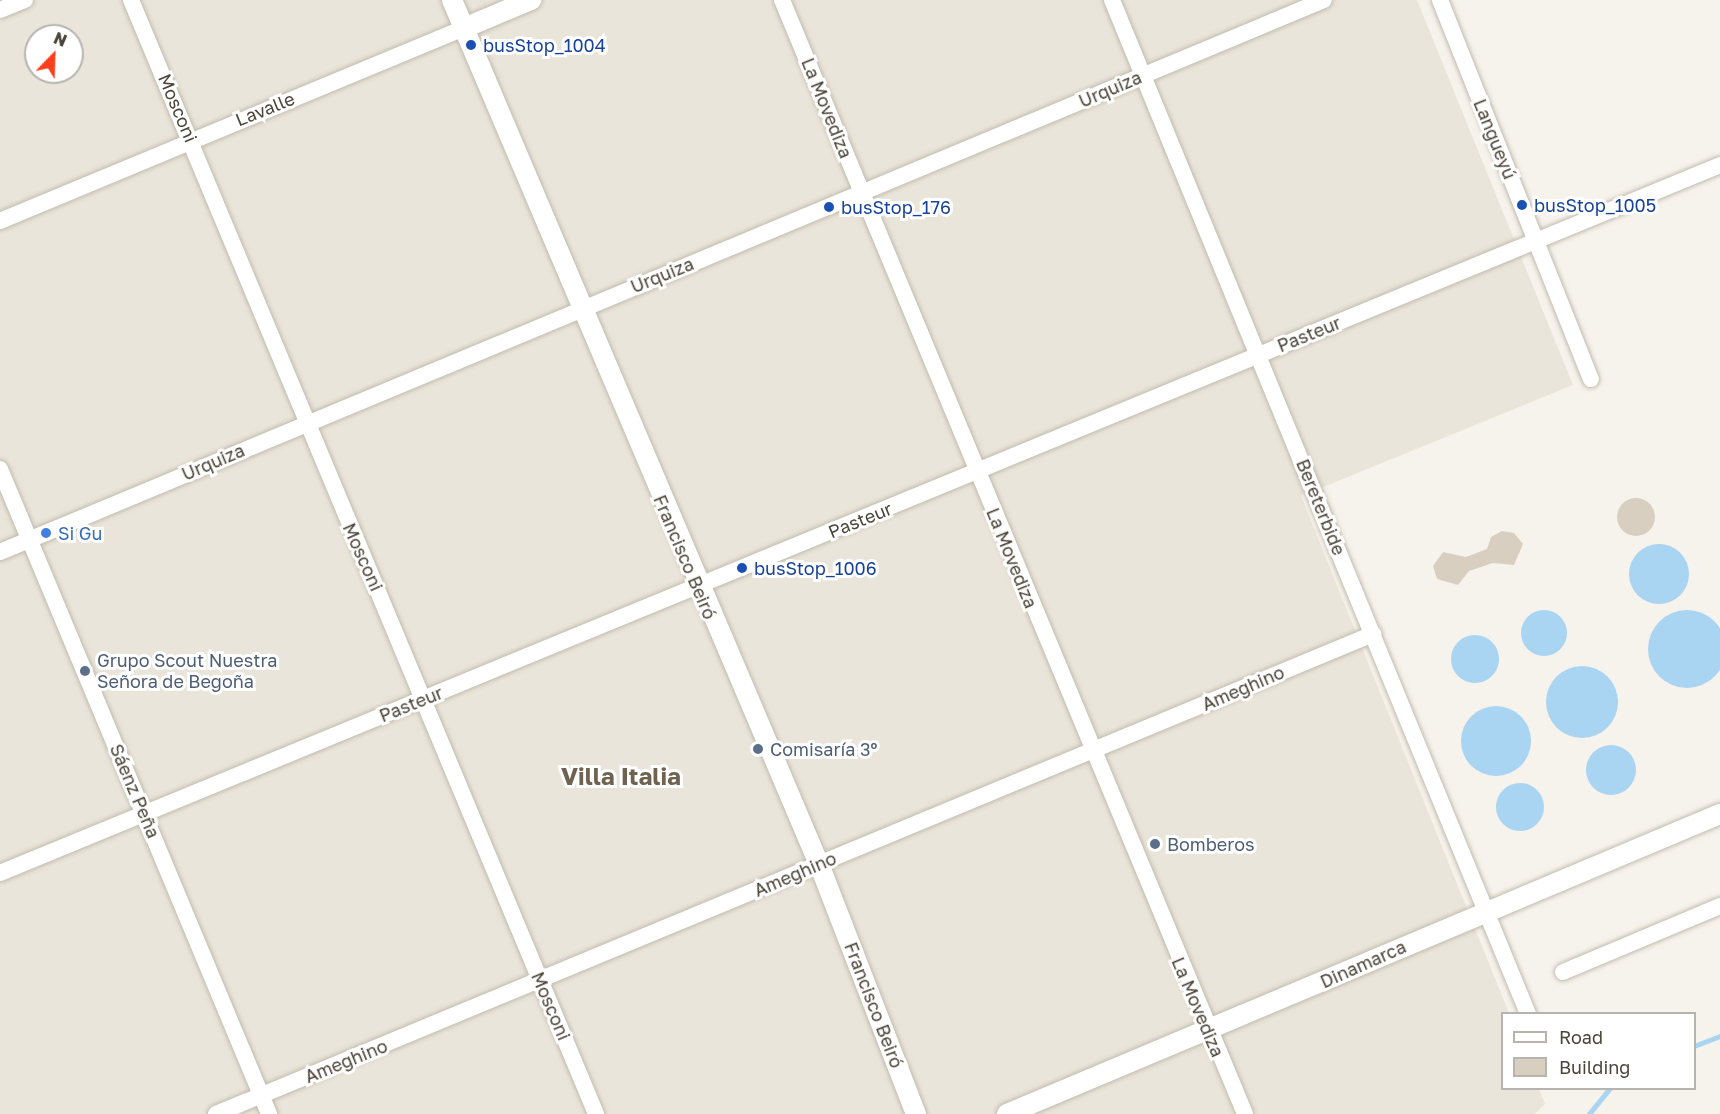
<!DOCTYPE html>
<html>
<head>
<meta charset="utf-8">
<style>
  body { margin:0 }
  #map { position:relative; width:1720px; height:1114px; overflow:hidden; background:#f6f3ec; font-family:"Golos Text",sans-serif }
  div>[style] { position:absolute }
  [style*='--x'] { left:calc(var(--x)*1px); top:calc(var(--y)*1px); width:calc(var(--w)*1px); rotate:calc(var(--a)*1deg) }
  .residential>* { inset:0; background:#eae5da }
  .water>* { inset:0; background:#a9d4f2 }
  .round { border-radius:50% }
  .stream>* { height:4.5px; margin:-2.25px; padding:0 2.25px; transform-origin:2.25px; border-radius:2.25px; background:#a9d4f2 }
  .building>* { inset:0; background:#d8cfc1 }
  .roads { filter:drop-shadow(0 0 2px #c2bbae) drop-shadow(0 0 2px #c2bbae) }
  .minor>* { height:16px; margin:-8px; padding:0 8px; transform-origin:8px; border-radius:8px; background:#fff }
  .tertiary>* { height:20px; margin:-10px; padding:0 10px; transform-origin:10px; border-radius:10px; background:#fff }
  .dots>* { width:16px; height:16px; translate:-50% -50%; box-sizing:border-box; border:3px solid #fff; border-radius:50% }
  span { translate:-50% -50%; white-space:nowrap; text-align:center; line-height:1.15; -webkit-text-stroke:6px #fff; paint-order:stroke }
  .transit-label { font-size:18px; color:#164399 }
  .left { translate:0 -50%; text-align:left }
  .street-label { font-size:18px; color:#4b4439 }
  .shop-label { font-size:18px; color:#366cbe }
  .service-label { font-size:18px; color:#4e5e75 }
  .district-label { font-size:24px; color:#6e6250; font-weight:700 }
  .legend { position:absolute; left:1501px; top:1012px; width:195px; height:78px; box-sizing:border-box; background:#fff; border:2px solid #b7b4b0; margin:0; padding:8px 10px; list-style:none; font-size:18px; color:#4b4439 }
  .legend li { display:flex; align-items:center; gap:12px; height:30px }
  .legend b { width:30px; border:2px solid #b7b4b0 }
  .north { position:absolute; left:24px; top:24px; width:60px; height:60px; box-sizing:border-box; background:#fff; border:2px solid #b7b4b0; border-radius:50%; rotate:23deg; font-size:16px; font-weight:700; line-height:24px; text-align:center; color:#4b4439 }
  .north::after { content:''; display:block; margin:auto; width:21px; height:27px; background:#fc3f1d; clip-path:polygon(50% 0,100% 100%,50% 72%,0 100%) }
</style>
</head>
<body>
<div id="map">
  <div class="residential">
    <div style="clip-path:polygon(evenodd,0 0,1417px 0,1573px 385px,1301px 496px,1509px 1013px,1502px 1014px,1502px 1088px,1539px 1089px,1545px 1104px,1535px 1114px,0 1114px,0 0,36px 36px,72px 36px,72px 72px,36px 72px,36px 36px)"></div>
  </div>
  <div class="water">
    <div class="round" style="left:1629px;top:544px;width:60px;height:60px"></div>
    <div class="round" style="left:1648px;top:610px;width:78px;height:78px"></div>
    <div class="round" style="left:1521px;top:610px;width:46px;height:46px"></div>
    <div class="round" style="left:1451px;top:635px;width:48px;height:48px"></div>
    <div class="round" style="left:1546px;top:666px;width:72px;height:72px"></div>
    <div class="round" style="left:1461px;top:706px;width:70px;height:70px"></div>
    <div class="round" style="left:1586px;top:745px;width:50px;height:50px"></div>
    <div class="round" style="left:1496px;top:783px;width:48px;height:48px"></div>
  </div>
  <div class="stream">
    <div style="--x:1694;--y:1046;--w:28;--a:-21"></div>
    <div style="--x:1589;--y:1114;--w:33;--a:-51"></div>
  </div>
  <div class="building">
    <div class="round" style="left:1617px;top:498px;width:38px;height:38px"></div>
    <div style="clip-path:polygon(1502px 531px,1514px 533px,1523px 544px,1514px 565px,1493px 563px,1469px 571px,1458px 585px,1437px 579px,1433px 566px,1443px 552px,1466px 557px,1487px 549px,1491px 537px)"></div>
  </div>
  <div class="roads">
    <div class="minor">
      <div style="--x:131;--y:0;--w:1207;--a:67.34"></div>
      <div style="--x:782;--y:0;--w:1206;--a:67.43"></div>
      <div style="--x:1112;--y:0;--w:1096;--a:67.69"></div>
      <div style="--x:1440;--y:0;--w:408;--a:68.3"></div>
      <div style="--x:0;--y:10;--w:27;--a:-22"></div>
      <div style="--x:0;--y:221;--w:503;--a:-22.58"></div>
      <div style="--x:0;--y:469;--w:699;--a:67.36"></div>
      <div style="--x:0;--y:552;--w:1434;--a:-22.63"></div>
      <div style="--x:0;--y:873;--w:1860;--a:-22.37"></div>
      <div style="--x:1563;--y:972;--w:170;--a:-22.8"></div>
      <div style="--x:216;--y:1114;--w:1253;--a:-22.53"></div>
    </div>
    <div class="tertiary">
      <div style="--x:452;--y:0;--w:939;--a:66.99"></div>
      <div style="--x:819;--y:864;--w:268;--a:68.8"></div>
      <div style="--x:464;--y:28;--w:73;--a:-22.7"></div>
      <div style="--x:1007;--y:1114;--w:774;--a:-22.82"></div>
    </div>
  </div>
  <div class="dots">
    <div style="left:471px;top:45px;background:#1a4fb4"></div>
    <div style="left:1522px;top:205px;background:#1a4fb4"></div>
    <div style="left:829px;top:207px;background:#1a4fb4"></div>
    <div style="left:46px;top:533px;background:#3f7fe0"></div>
    <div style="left:742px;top:568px;background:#1a4fb4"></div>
    <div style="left:85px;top:671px;background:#5c6f8a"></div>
    <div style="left:758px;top:749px;background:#5c6f8a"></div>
    <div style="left:1155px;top:844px;background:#5c6f8a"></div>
  </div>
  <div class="transit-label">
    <span class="left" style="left:483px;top:45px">busStop_1004</span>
    <span class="left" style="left:1534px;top:205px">busStop_1005</span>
    <span class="left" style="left:841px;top:207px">busStop_176</span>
    <span class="left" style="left:754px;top:568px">busStop_1006</span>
  </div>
  <div class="street-label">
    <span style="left:1110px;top:89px;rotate:-23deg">Urquiza</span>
    <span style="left:178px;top:108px;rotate:67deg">Mosconi</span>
    <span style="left:827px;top:108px;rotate:68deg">La Movediza</span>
    <span style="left:265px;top:109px;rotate:-22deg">Lavalle</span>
    <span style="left:1495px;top:139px;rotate:68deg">Langueyú</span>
    <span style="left:662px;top:275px;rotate:-22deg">Urquiza</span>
    <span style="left:1309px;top:334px;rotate:-22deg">Pasteur</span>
    <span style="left:213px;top:462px;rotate:-23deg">Urquiza</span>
    <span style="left:1321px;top:507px;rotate:68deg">Bereterbide</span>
    <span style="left:860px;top:520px;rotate:-22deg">Pasteur</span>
    <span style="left:363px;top:557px;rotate:66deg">Mosconi</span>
    <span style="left:685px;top:557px;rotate:67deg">Francisco Beiró</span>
    <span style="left:1012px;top:558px;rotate:68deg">La Movediza</span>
    <span style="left:1243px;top:688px;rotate:-23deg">Ameghino</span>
    <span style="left:411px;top:704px;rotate:-22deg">Pasteur</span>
    <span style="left:135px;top:791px;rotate:67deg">Sáenz Peña</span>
    <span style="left:795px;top:874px;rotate:-23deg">Ameghino</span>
    <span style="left:1363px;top:964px;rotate:-24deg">Dinamarca</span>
    <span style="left:874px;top:1005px;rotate:69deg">Francisco Beiró</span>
    <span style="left:551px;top:1006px;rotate:67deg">Mosconi</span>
    <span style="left:1198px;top:1007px;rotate:67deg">La Movediza</span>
    <span style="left:346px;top:1061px;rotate:-22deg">Ameghino</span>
  </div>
  <div class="shop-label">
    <span class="left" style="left:58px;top:533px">Si Gu</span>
  </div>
  <div class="service-label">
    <span class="left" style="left:97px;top:671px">Grupo Scout Nuestra<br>Señora de Begoña</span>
    <span class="left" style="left:770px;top:749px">Comisaría 3º</span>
    <span class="left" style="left:1167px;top:844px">Bomberos</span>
  </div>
  <div class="district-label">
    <span style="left:621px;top:776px">Villa Italia</span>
  </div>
  <ul class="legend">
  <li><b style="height:8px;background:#fff"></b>Road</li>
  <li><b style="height:16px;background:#d8cfc1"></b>Building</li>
  </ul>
  <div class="north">N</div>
</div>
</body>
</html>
